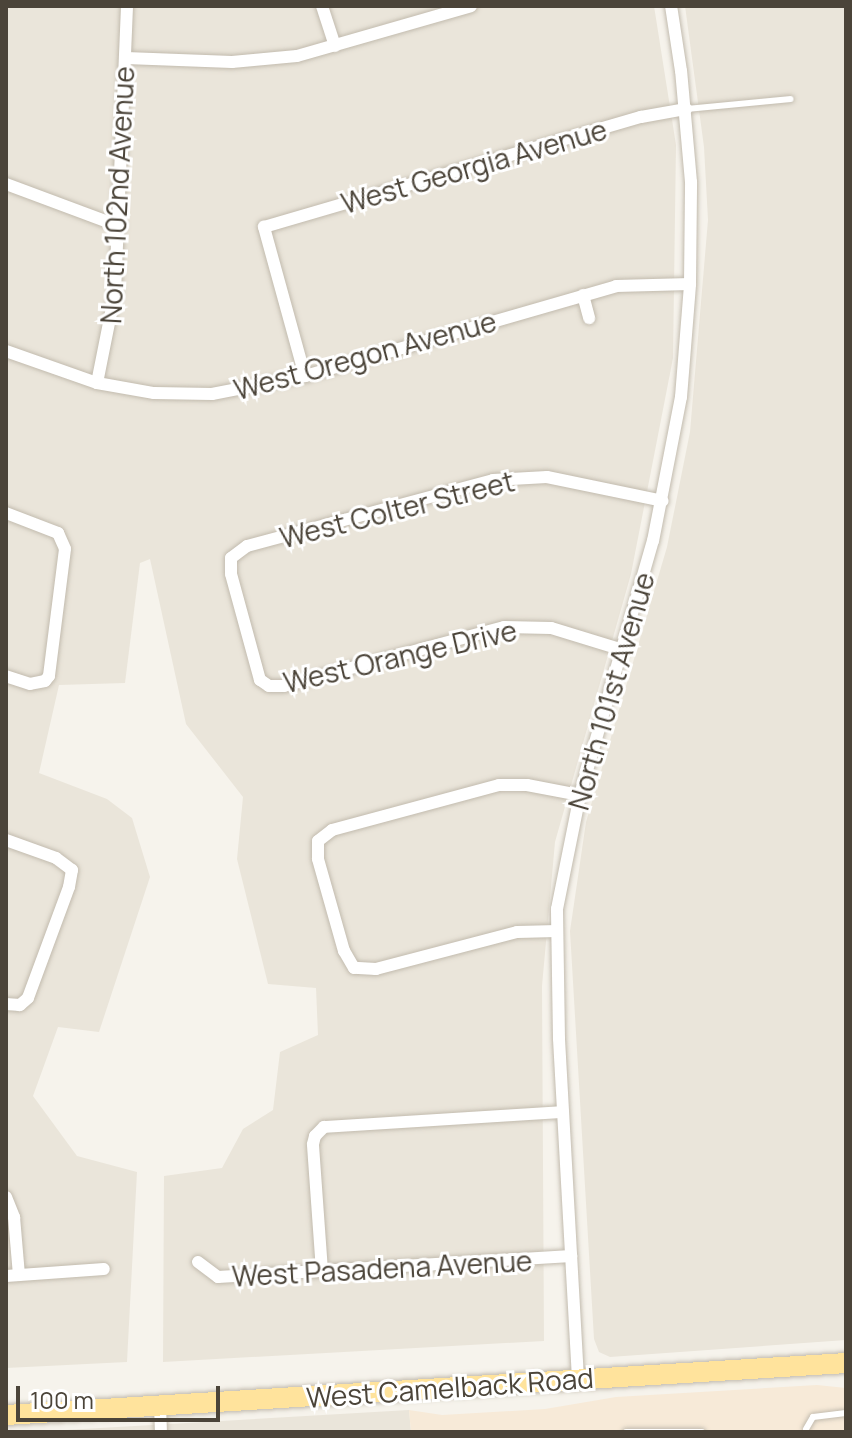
<!DOCTYPE html>
<html>
<head>
<meta charset="utf-8">
<style>
  body { margin:0 }
  #map { position:relative; width:852px; height:1438px; overflow:hidden; background:#f6f3ec; font-family:Manrope,sans-serif }
  div>[style] { position:absolute }
  [style*='--x'] { left:calc(var(--x)*1px); top:calc(var(--y)*1px); width:calc(var(--w)*1px); rotate:calc(var(--a)*1deg) }
  .residential>* { inset:0; background:#eae5da }
  .commercial>* { inset:0; background:#f7ead8 }
  .roads { filter:drop-shadow(0 0 2px #c2bbae) drop-shadow(0 0 2px #c2bbae) }
  .service>* { height:6px; margin:-3px; padding:0 3px; transform-origin:3px; border-radius:3px; background:#fff }
  .minor>* { height:12px; margin:-6px; padding:0 6px; transform-origin:6px; border-radius:6px; background:#fff }
  .primary>* { height:20px; margin:-10px; padding:0 10px; transform-origin:10px; border-radius:10px; background:#ffe39c }
  span { translate:-50% -50%; white-space:nowrap; text-align:center; line-height:1.15; -webkit-text-stroke:6px #fff; paint-order:stroke }
  .street-label { font-size:28px; color:#4b4439 }
  .frame { position:absolute; inset:0; border:8px solid #4b4439; pointer-events:none }
  .scale { position:absolute; left:16px; top:1386px; width:204px; height:36px; box-sizing:border-box; border:4px solid #4b4439; border-top:0; padding-left:10px; font-size:24px; line-height:28px; white-space:nowrap; color:#4b4439; -webkit-text-stroke:6px #fff; paint-order:stroke }
</style>
</head>
<body>
<div id="map">
  <div class="residential">
    <div style="clip-path:polygon(6px 6px,654px 6px,676px 145px,673px 358px,631px 574px,555px 842px,542px 986px,544px 1341px,163px 1362px,164px 1176px,222px 1168px,243px 1129px,273px 1110px,280px 1052px,318px 1035px,316px 988px,268px 984px,237px 859px,243px 797px,186px 724px,150px 559px,140px 563px,125px 683px,59px 685px,39px 773px,107px 799px,132px 818px,150px 877px,99px 1032px,58px 1027px,33px 1096px,77px 1156px,137px 1172px,127px 1362px,6px 1368px)"></div>
    <div style="clip-path:polygon(685px 6px,846px 6px,846px 1340px,610px 1357px,599px 1352px,594px 1339px,570px 931px,586px 822px,667px 547px,690px 432px,708px 220px,704px 147px)"></div>
    <div style="clip-path:polygon(409px 1410px,411px 1432px,31px 1432px)"></div>
  </div>
  <div class="commercial">
    <div style="clip-path:polygon(817px 1385px,846px 1388px,846px 1432px,411px 1432px,409px 1410px,442px 1415px,545px 1409px,616px 1397px)"></div>
  </div>
  <div class="roads">
    <div class="service">
      <div style="--x:687;--y:109;--w:104;--a:-5.5"></div>
      <div style="--x:806;--y:1429;--w:14;--a:-60"></div>
      <div style="--x:813;--y:1417;--w:33;--a:-7"></div>
      <div style="--x:626;--y:1432;--w:76;--a:0"></div>
    </div>
    <div class="minor">
      <div style="--x:322;--y:6;--w:42;--a:72"></div>
      <div style="--x:126;--y:58;--w:106;--a:2.2"></div>
      <div style="--x:232;--y:62;--w:65;--a:-5.3"></div>
      <div style="--x:297;--y:56;--w:181;--a:-16"></div>
      <div style="--x:6;--y:184;--w:121;--a:20.4"></div>
      <div style="--x:583;--y:295;--w:24;--a:75"></div>
      <div style="--x:6;--y:351;--w:96;--a:19.4"></div>
      <div style="--x:97;--y:383;--w:58;--a:10"></div>
      <div style="--x:154;--y:393;--w:58;--a:1"></div>
      <div style="--x:212;--y:394;--w:95;--a:-11"></div>
      <div style="--x:305;--y:376;--w:324;--a:-16.1"></div>
      <div style="--x:616;--y:286;--w:74;--a:-1.5"></div>
      <div style="--x:305;--y:376;--w:155;--a:-105.4"></div>
      <div style="--x:264;--y:227;--w:393;--a:-16.3"></div>
      <div style="--x:641;--y:117;--w:46;--a:-10.1"></div>
      <div style="--x:97;--y:383;--w:92;--a:-78.7"></div>
      <div style="--x:115;--y:293;--w:287;--a:-87.6"></div>
      <div style="--x:6;--y:513;--w:56;--a:21"></div>
      <div style="--x:58;--y:533;--w:17;--a:66"></div>
      <div style="--x:65;--y:549;--w:128;--a:97.2"></div>
      <div style="--x:49;--y:676;--w:6;--a:129"></div>
      <div style="--x:45;--y:681;--w:15;--a:169"></div>
      <div style="--x:30;--y:684;--w:25;--a:-162"></div>
      <div style="--x:623;--y:650;--w:75;--a:-163"></div>
      <div style="--x:551;--y:628;--w:47;--a:-178.8"></div>
      <div style="--x:504;--y:627;--w:228;--a:165"></div>
      <div style="--x:284;--y:686;--w:15;--a:180"></div>
      <div style="--x:269;--y:686;--w:11;--a:-146"></div>
      <div style="--x:260;--y:680;--w:110;--a:-105.3"></div>
      <div style="--x:231;--y:574;--w:16;--a:-90"></div>
      <div style="--x:231;--y:558;--w:20;--a:-37"></div>
      <div style="--x:247;--y:546;--w:255;--a:-15"></div>
      <div style="--x:493;--y:480;--w:54;--a:-3.2"></div>
      <div style="--x:547;--y:477;--w:118;--a:11.7"></div>
      <div style="--x:6;--y:840;--w:53;--a:19.8"></div>
      <div style="--x:56;--y:858;--w:20;--a:37"></div>
      <div style="--x:72;--y:870;--w:17;--a:100"></div>
      <div style="--x:69;--y:887;--w:118;--a:110.3"></div>
      <div style="--x:28;--y:998;--w:11;--a:139"></div>
      <div style="--x:20;--y:1005;--w:14;--a:-176"></div>
      <div style="--x:557;--y:931;--w:40;--a:178.6"></div>
      <div style="--x:517;--y:932;--w:146;--a:165.3"></div>
      <div style="--x:376;--y:969;--w:22;--a:-177"></div>
      <div style="--x:354;--y:968;--w:20;--a:-120"></div>
      <div style="--x:344;--y:951;--w:96;--a:-105.8"></div>
      <div style="--x:318;--y:859;--w:18;--a:-90"></div>
      <div style="--x:318;--y:841;--w:18;--a:-38"></div>
      <div style="--x:332;--y:830;--w:173;--a:-15.1"></div>
      <div style="--x:499;--y:785;--w:28;--a:0"></div>
      <div style="--x:527;--y:785;--w:54;--a:10.7"></div>
      <div style="--x:6;--y:1197;--w:22;--a:68"></div>
      <div style="--x:14;--y:1217;--w:58;--a:85.1"></div>
      <div style="--x:198;--y:1262;--w:25;--a:37"></div>
      <div style="--x:218;--y:1277;--w:354;--a:-3.4"></div>
      <div style="--x:322;--y:1271;--w:127;--a:-94.1"></div>
      <div style="--x:313;--y:1144;--w:8;--a:-76"></div>
      <div style="--x:315;--y:1136;--w:13;--a:-45"></div>
      <div style="--x:324;--y:1127;--w:239;--a:-3.6"></div>
      <div style="--x:6;--y:1276;--w:98;--a:-4.1"></div>
      <div style="--x:578;--y:1379;--w:341;--a:-93.2"></div>
      <div style="--x:559;--y:1039;--w:130;--a:-90.9"></div>
      <div style="--x:557;--y:909;--w:116;--a:-78.6"></div>
      <div style="--x:580;--y:795;--w:264;--a:-74"></div>
      <div style="--x:653;--y:541;--w:147;--a:-79"></div>
      <div style="--x:681;--y:397;--w:113;--a:-85.4"></div>
      <div style="--x:690;--y:284;--w:102;--a:-89.4"></div>
      <div style="--x:691;--y:182;--w:111;--a:-95.1"></div>
      <div style="--x:681;--y:71;--w:66;--a:-98.7"></div>
      <div style="--x:160;--y:1405;--w:27;--a:88"></div>
    </div>
    <div class="primary">
      <div style="--x:6;--y:1415;--w:842;--a:-3.54"></div>
    </div>
  </div>
  <div class="street-label">
    <span style="left:474px;top:166px;rotate:-16deg">West Georgia Avenue</span>
    <span style="left:117px;top:195px;rotate:-87deg">North 102nd Avenue</span>
    <span style="left:365px;top:355px;rotate:-15deg">West Oregon Avenue</span>
    <span style="left:397px;top:509px;rotate:-14deg">West Colter Street</span>
    <span style="left:400px;top:656px;rotate:-13deg">West Orange Drive</span>
    <span style="left:611px;top:691px;rotate:-74deg">North 101st Avenue</span>
    <span style="left:382px;top:1268px;rotate:-3deg">West Pasadena Avenue</span>
    <span style="left:450px;top:1387px;rotate:-4deg">West Camelback Road</span>
  </div>
  <div class="frame"></div>
  <div class="scale">100 m</div>
</div>
</body>
</html>
